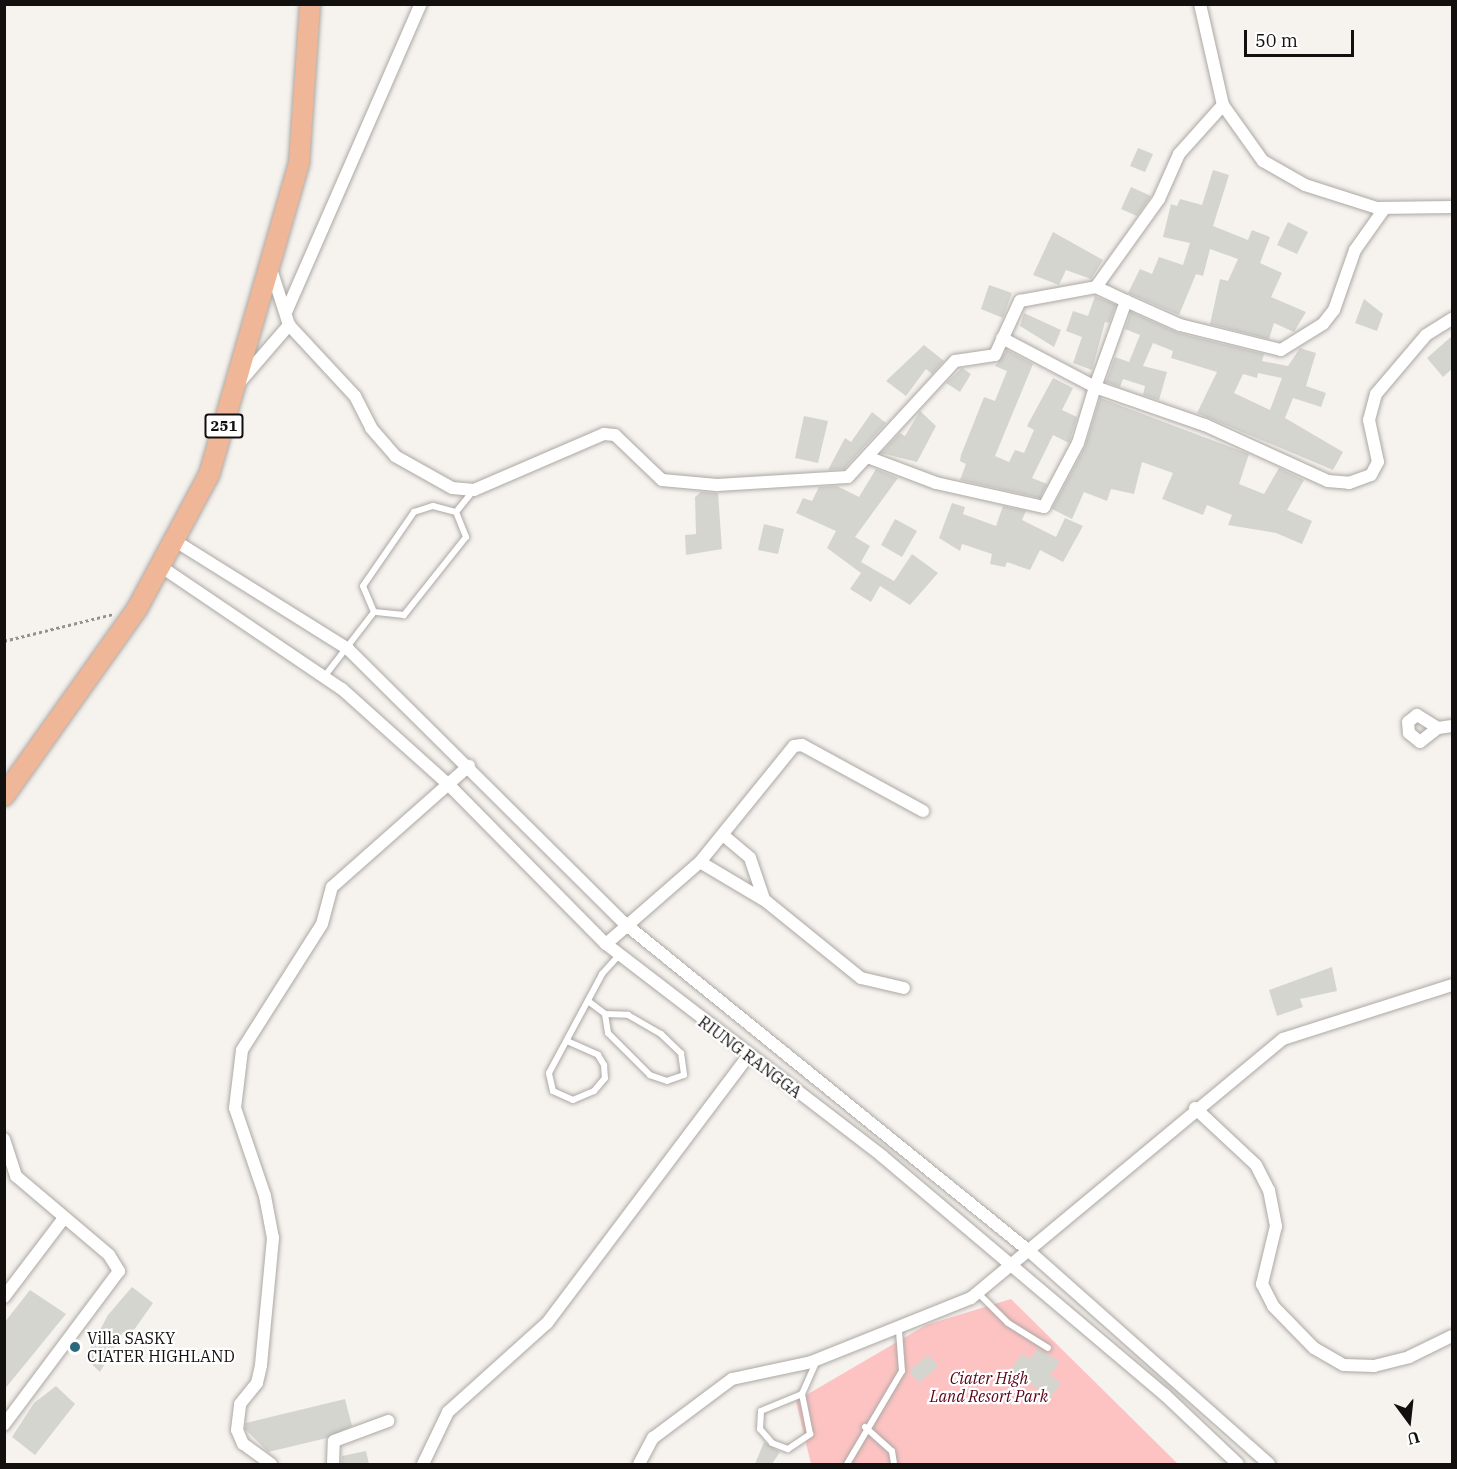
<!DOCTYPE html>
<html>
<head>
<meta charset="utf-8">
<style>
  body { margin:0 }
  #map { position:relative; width:1457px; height:1469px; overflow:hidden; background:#f6f2ee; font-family:"IBM Plex Serif",serif }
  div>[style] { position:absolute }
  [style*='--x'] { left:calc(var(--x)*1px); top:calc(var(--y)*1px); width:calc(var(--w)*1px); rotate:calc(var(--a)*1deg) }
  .green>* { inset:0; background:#fdc3c3 }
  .building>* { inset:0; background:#d5d5d0 }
  .path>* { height:3px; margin-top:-1.5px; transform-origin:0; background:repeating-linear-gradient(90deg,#94918e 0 3px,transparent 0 6px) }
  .roads { filter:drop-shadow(0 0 2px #aca8a4) drop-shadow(0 0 2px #aca8a4) }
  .service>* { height:6px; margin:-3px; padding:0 3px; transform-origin:3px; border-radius:3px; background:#fff }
  .minor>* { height:12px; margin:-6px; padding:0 6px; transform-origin:6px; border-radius:6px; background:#fff }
  .primary>* { height:20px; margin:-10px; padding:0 10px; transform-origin:10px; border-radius:10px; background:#efb697 }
  .dots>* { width:16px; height:16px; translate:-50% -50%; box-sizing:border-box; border:3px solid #fff; border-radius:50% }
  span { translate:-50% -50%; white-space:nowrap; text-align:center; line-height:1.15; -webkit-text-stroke:4.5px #fff; paint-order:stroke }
  .shield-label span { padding:2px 4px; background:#fff; border:2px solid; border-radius:4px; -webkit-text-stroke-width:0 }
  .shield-label { font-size:15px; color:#12100f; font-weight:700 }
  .street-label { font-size:16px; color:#12100f }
  .poi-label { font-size:16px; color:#12100f }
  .left { translate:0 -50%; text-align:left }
  .park-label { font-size:16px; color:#5a0316; font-style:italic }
  .frame { position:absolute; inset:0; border:6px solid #12100f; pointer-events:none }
  .north { position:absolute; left:1379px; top:1391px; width:60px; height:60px; -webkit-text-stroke:4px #fff; paint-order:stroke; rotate:165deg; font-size:16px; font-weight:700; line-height:24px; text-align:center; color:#12100f }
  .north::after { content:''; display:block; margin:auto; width:21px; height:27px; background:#12100f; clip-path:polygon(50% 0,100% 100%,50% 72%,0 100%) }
  .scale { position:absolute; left:1244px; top:30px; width:110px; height:27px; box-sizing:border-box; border:3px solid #12100f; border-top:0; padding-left:8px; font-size:18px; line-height:21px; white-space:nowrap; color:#12100f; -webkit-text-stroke:4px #fff; paint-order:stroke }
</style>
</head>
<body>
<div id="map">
  <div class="green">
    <div style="clip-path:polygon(1011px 1299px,1178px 1464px,811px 1464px,796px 1401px,926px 1325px)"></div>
  </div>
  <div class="building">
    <div style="clip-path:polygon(1138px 148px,1153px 154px,1145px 172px,1130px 166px)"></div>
    <div style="clip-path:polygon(1213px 170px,1229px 175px,1213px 226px,1248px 240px,1252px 230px,1270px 237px,1260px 263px,1282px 273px,1271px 297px,1306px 312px,1294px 332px,1274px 323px,1269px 339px,1210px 324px,1220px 279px,1228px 281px,1238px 259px,1210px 249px,1203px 276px,1196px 274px,1179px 315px,1128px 293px,1140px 269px,1152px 274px,1159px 257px,1183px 265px,1190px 243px,1163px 237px,1171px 204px,1177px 206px,1180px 199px,1202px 205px)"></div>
    <div style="clip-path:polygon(1131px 187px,1151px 196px,1137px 216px,1121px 209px)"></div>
    <div style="clip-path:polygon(1288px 222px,1308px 232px,1297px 254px,1277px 245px)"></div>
    <div style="clip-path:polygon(1053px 232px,1103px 260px,1091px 279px,1066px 270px,1059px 285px,1033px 275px)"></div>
    <div style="clip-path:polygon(989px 285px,1012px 293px,1003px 318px,981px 309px)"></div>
    <div style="clip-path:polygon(1095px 296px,1116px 305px,1109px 323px,1105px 322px,1092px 370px,1073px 363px,1082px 337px,1066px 331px,1073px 311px,1088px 316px)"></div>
    <div style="clip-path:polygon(1364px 299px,1383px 314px,1377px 331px,1355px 323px)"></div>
    <div style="clip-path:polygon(evenodd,1131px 312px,1178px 333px,1264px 354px,1262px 361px,1288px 366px,1300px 348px,1316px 353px,1306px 386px,1326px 393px,1321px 407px,1293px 398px,1285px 418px,1343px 452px,1333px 470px,1197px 413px,1217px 372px,1171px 358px,1173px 351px,1153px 343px,1143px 366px,1167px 372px,1159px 400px,1143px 395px,1145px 386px,1123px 379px,1120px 387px,1106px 382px,1115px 357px,1129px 362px,1140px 335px,1125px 329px,1131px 312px,1258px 373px,1282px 378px,1270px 410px,1234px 393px,1243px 374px,1257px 378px,1258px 373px)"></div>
    <div style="clip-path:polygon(1024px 313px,1061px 330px,1054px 347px,1020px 326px)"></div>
    <div style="clip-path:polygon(1452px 336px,1452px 369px,1443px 377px,1427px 358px)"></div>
    <div style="clip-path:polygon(924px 345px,944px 361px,932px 374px,926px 369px,906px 396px,886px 381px)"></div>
    <div style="clip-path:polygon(1007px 350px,1033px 364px,995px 456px,1009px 462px,1015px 450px,1024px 453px,1034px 430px,1027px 426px,1053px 378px,1073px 388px,1062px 410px,1077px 417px,1069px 443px,1053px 435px,1032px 478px,1047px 484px,1040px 498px,960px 480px,966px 464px,960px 461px,961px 455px,984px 397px,995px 401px,1007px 371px,995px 366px)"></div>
    <div style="clip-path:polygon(962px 368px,971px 374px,960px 392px,946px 383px)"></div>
    <div style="clip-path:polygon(1100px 398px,1249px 454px,1239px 484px,1264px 494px,1279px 468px,1304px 480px,1287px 510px,1312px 521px,1302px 544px,1276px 533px,1228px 525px,1232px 515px,1207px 505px,1203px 515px,1162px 499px,1173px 473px,1142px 462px,1134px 494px,1111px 489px,1107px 501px,1084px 492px,1072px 519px,1052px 509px,1085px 447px)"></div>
    <div style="clip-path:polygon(920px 411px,936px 426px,917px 462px,881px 453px,900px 433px,905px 436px)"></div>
    <div style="clip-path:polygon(872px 412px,886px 423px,844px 469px,828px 470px,845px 438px,851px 442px)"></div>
    <div style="clip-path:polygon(804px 416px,828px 421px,818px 463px,795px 458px)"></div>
    <div style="clip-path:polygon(876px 469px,898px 478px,855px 537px,870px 546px,861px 562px,894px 581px,912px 554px,938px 573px,910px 605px,880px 586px,871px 602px,850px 589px,861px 573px,827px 548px,836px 531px,796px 513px,803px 498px,812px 501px,819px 487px,837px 486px,859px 497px)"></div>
    <div style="clip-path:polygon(701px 492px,718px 493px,722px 549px,686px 555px,685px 535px,696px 534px,695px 497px)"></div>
    <div style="clip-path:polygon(952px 503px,965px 507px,963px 514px,996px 526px,1003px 506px,1026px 511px,1022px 520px,1056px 537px,1065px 518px,1083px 526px,1063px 562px,1040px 550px,1030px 570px,1007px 562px,1005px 567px,990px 564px,992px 554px,962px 544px,960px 551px,939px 538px)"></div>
    <div style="clip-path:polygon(895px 519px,917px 531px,902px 557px,881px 545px)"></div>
    <div style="clip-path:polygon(764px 524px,784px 529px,778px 554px,758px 550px)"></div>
    <div style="clip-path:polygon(1332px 967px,1337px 991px,1300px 999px,1303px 1007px,1277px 1016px,1269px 990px)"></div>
    <div style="clip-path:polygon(132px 1287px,153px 1303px,129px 1337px,123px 1332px,100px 1372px,85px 1358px,108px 1315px)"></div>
    <div style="clip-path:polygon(30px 1290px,66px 1314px,4px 1390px,4px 1323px)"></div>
    <div style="clip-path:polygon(1038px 1348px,1060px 1362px,1050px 1375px,1061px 1383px,1050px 1398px,1011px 1369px,1022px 1354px,1030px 1359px)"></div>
    <div style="clip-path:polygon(928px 1355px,938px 1366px,919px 1383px,909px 1371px)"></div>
    <div style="clip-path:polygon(56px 1386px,75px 1404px,35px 1455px,12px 1437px,34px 1403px)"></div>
    <div style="clip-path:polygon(345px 1399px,352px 1426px,327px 1438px,268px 1452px,245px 1429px,246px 1423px)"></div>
    <div style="clip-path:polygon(764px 1442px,780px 1452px,772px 1464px,755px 1464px)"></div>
    <div style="clip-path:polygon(366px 1451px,369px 1464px,341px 1464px,342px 1456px)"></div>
  </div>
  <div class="path">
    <div style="--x:4;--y:641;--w:112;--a:-13.9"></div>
  </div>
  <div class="roads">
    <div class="service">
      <div style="--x:456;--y:512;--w:28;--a:-51"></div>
      <div style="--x:324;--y:677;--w:82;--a:-52.4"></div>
      <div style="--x:374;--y:612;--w:28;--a:-113"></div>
      <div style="--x:363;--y:586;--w:90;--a:-55.4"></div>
      <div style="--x:414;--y:512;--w:20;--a:-18"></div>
      <div style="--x:433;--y:506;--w:24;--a:15"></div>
      <div style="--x:456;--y:512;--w:27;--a:68"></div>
      <div style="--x:466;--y:537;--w:100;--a:128.5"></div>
      <div style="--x:404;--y:615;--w:30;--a:-174"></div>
      <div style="--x:588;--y:1001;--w:21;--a:37"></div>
      <div style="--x:605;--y:1014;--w:23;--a:2"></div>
      <div style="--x:628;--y:1015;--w:38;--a:30"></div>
      <div style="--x:661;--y:1034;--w:28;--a:44"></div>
      <div style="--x:681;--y:1053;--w:22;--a:82"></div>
      <div style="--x:684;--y:1075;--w:18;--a:161"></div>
      <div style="--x:667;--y:1081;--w:18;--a:-161"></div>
      <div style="--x:650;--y:1075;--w:59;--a:-135"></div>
      <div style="--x:608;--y:1033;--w:19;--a:-99"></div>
      <div style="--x:567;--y:1041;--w:34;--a:24"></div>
      <div style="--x:598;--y:1055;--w:12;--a:59"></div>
      <div style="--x:604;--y:1065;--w:13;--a:86"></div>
      <div style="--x:605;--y:1078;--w:17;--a:130"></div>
      <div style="--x:594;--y:1091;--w:23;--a:157"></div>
      <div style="--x:573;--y:1100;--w:22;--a:-156"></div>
      <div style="--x:553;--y:1091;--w:18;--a:-103"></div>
      <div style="--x:549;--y:1073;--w:112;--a:-61.8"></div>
      <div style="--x:602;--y:974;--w:25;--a:-48"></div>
      <div style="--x:978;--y:1293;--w:42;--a:45"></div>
      <div style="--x:1008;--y:1323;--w:47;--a:32"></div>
      <div style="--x:802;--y:1394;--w:44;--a:157.5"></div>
      <div style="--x:761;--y:1411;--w:18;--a:93"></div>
      <div style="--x:760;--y:1429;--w:18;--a:49"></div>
      <div style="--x:772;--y:1443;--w:17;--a:21"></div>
      <div style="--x:788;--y:1449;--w:27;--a:-34"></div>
      <div style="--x:810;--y:1434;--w:41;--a:-101.3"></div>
      <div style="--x:802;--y:1394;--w:35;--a:-66"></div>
      <div style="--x:865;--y:1427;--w:36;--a:42"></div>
      <div style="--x:892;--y:1451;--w:13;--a:81"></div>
      <div style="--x:847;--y:1464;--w:108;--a:-59.4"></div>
      <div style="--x:902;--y:1371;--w:40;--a:-94.3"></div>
    </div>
    <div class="minor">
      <div style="--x:1200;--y:4;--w:104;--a:77.2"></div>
      <div style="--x:1223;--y:105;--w:69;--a:54.5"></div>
      <div style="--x:1263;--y:161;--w:48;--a:29.7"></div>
      <div style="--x:1305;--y:185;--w:76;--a:17.7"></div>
      <div style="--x:1377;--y:208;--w:75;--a:-0.8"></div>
      <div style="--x:272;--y:272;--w:56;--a:72.2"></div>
      <div style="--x:289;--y:325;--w:97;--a:47.1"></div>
      <div style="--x:355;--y:396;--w:36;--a:63"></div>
      <div style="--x:371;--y:428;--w:37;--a:49"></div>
      <div style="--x:395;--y:456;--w:65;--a:29.3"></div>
      <div style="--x:452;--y:488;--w:22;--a:5"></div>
      <div style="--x:474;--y:490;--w:142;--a:-23.3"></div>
      <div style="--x:604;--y:434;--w:11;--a:5"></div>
      <div style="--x:615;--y:435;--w:65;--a:43.8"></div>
      <div style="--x:662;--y:480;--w:55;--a:5.2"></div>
      <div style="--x:717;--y:485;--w:131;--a:-3.5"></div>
      <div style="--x:848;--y:477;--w:158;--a:-47.3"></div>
      <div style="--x:955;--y:361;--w:40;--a:-8.5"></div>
      <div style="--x:995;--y:355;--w:60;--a:-65.2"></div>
      <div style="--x:1020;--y:301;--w:77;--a:-10.4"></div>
      <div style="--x:1096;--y:287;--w:33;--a:25"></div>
      <div style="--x:1126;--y:301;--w:91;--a:109.8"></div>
      <div style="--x:1095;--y:387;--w:116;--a:19.1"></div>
      <div style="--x:1205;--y:425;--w:135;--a:24.5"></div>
      <div style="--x:1328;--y:481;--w:21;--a:5"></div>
      <div style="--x:1349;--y:483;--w:23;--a:-20"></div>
      <div style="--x:1371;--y:475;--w:15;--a:-62"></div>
      <div style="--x:1378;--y:462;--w:43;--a:-102.1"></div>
      <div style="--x:1369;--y:420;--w:27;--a:-75"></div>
      <div style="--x:1376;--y:394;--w:77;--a:-49.7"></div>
      <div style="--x:1426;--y:335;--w:31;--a:-32"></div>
      <div style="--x:1096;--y:287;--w:108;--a:-54.4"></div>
      <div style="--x:1159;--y:199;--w:49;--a:-66"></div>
      <div style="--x:1179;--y:154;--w:66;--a:-48.1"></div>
      <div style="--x:1126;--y:301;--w:59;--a:24"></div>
      <div style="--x:1180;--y:325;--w:104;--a:13.9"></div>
      <div style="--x:1281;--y:350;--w:49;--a:-31.8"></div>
      <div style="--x:1323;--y:324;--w:18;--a:-52"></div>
      <div style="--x:1334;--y:310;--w:64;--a:-70.7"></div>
      <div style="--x:1355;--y:250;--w:50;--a:-54.7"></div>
      <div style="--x:287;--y:310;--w:334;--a:-66.4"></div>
      <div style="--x:239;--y:383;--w:77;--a:-49.2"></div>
      <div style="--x:870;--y:458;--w:71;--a:20.7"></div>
      <div style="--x:936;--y:483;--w:111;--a:12.5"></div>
      <div style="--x:1044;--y:507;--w:72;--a:-62"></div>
      <div style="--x:1078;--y:443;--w:59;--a:-73.1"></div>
      <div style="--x:1095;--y:387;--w:105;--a:-152.2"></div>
      <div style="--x:177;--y:542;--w:202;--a:32"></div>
      <div style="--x:348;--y:649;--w:389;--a:44.8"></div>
      <div style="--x:624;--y:923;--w:521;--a:39"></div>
      <div style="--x:1029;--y:1251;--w:321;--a:41.6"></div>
      <div style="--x:163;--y:568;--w:216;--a:34.1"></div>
      <div style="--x:342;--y:689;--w:145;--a:41.9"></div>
      <div style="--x:450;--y:786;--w:222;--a:45.4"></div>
      <div style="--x:606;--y:944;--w:348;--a:37.5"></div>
      <div style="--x:882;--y:1156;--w:370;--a:40.2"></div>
      <div style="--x:1165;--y:1395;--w:100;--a:43.4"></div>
      <div style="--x:1438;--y:728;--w:25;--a:-148"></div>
      <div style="--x:1417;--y:715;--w:11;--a:142"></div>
      <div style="--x:1408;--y:722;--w:11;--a:85"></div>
      <div style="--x:1409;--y:733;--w:14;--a:39"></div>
      <div style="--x:1420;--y:742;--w:23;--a:-38"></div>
      <div style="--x:1438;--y:728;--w:14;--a:-8"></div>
      <div style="--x:723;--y:835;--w:35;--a:40"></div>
      <div style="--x:750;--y:858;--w:43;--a:71.1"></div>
      <div style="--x:700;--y:862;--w:78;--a:30.8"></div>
      <div style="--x:767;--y:902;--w:121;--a:39"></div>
      <div style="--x:861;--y:978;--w:44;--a:13.1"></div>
      <div style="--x:606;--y:944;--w:125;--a:-41.1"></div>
      <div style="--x:700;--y:862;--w:149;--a:-51"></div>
      <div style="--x:794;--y:746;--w:8;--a:-7"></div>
      <div style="--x:802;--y:745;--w:138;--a:28.6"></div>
      <div style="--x:1195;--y:1108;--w:83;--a:43.1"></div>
      <div style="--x:1256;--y:1165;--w:28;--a:63"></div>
      <div style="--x:1269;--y:1190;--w:37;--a:79"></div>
      <div style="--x:1276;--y:1226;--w:60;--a:103.6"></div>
      <div style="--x:1262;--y:1284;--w:25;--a:63"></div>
      <div style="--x:1273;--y:1306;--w:59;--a:45.7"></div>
      <div style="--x:1314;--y:1348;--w:34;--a:30"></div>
      <div style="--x:1344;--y:1365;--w:30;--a:2"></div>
      <div style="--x:1374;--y:1366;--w:36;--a:-14"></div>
      <div style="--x:1409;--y:1357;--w:48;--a:-26"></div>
      <div style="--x:4;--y:1139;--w:39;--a:72"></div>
      <div style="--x:16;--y:1176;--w:122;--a:40.3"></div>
      <div style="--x:109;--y:1255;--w:19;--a:58"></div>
      <div style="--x:119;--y:1271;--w:192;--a:126.8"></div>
      <div style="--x:4;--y:1297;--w:99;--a:-52.8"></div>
      <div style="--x:271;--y:1464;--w:34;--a:-144"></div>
      <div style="--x:243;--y:1444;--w:15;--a:-113"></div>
      <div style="--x:237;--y:1430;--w:26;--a:-83"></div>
      <div style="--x:240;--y:1404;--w:27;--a:-51"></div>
      <div style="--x:257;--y:1383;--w:18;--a:-77"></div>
      <div style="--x:261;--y:1365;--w:128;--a:-84.6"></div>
      <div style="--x:273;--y:1238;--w:43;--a:-100.8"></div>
      <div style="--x:265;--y:1196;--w:93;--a:-108.8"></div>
      <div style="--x:235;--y:1108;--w:58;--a:-83.1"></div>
      <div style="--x:242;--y:1050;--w:149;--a:-57.6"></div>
      <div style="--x:322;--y:924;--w:38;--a:-75"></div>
      <div style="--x:332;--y:887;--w:183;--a:-41.5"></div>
      <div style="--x:333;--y:1464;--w:23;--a:-88"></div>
      <div style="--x:334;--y:1441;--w:58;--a:-20.3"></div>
      <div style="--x:423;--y:1464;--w:58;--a:-64.3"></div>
      <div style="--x:448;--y:1412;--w:133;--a:-42"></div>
      <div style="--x:547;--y:1323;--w:334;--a:-53"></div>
      <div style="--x:639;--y:1464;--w:30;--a:-62"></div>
      <div style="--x:653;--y:1438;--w:99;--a:-36.8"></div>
      <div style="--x:732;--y:1379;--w:81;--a:-12.1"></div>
      <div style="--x:811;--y:1362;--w:172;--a:-21.8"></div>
      <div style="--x:971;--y:1298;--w:405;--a:-39.7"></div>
      <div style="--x:1283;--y:1039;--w:177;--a:-17.7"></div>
    </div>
    <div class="primary">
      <div style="--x:4;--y:796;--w:229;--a:-54.6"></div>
      <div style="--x:137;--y:609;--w:152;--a:-61.8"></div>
      <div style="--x:209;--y:475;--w:325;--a:-73.9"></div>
      <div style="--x:299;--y:163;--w:159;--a:-86"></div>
    </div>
  </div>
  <div class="dots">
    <div style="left:75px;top:1347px;background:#2a687e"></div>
  </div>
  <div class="shield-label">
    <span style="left:224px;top:426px">251</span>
  </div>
  <div class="street-label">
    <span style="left:750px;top:1057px;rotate:37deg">RIUNG RANGGA</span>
  </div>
  <div class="poi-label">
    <span class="left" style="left:87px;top:1347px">Villa SASKY<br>CIATER HIGHLAND</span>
  </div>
  <div class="park-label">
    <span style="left:989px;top:1387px">Ciater High<br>Land Resort Park</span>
  </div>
  <div class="frame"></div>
  <div class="north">U</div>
  <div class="scale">50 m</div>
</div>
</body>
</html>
